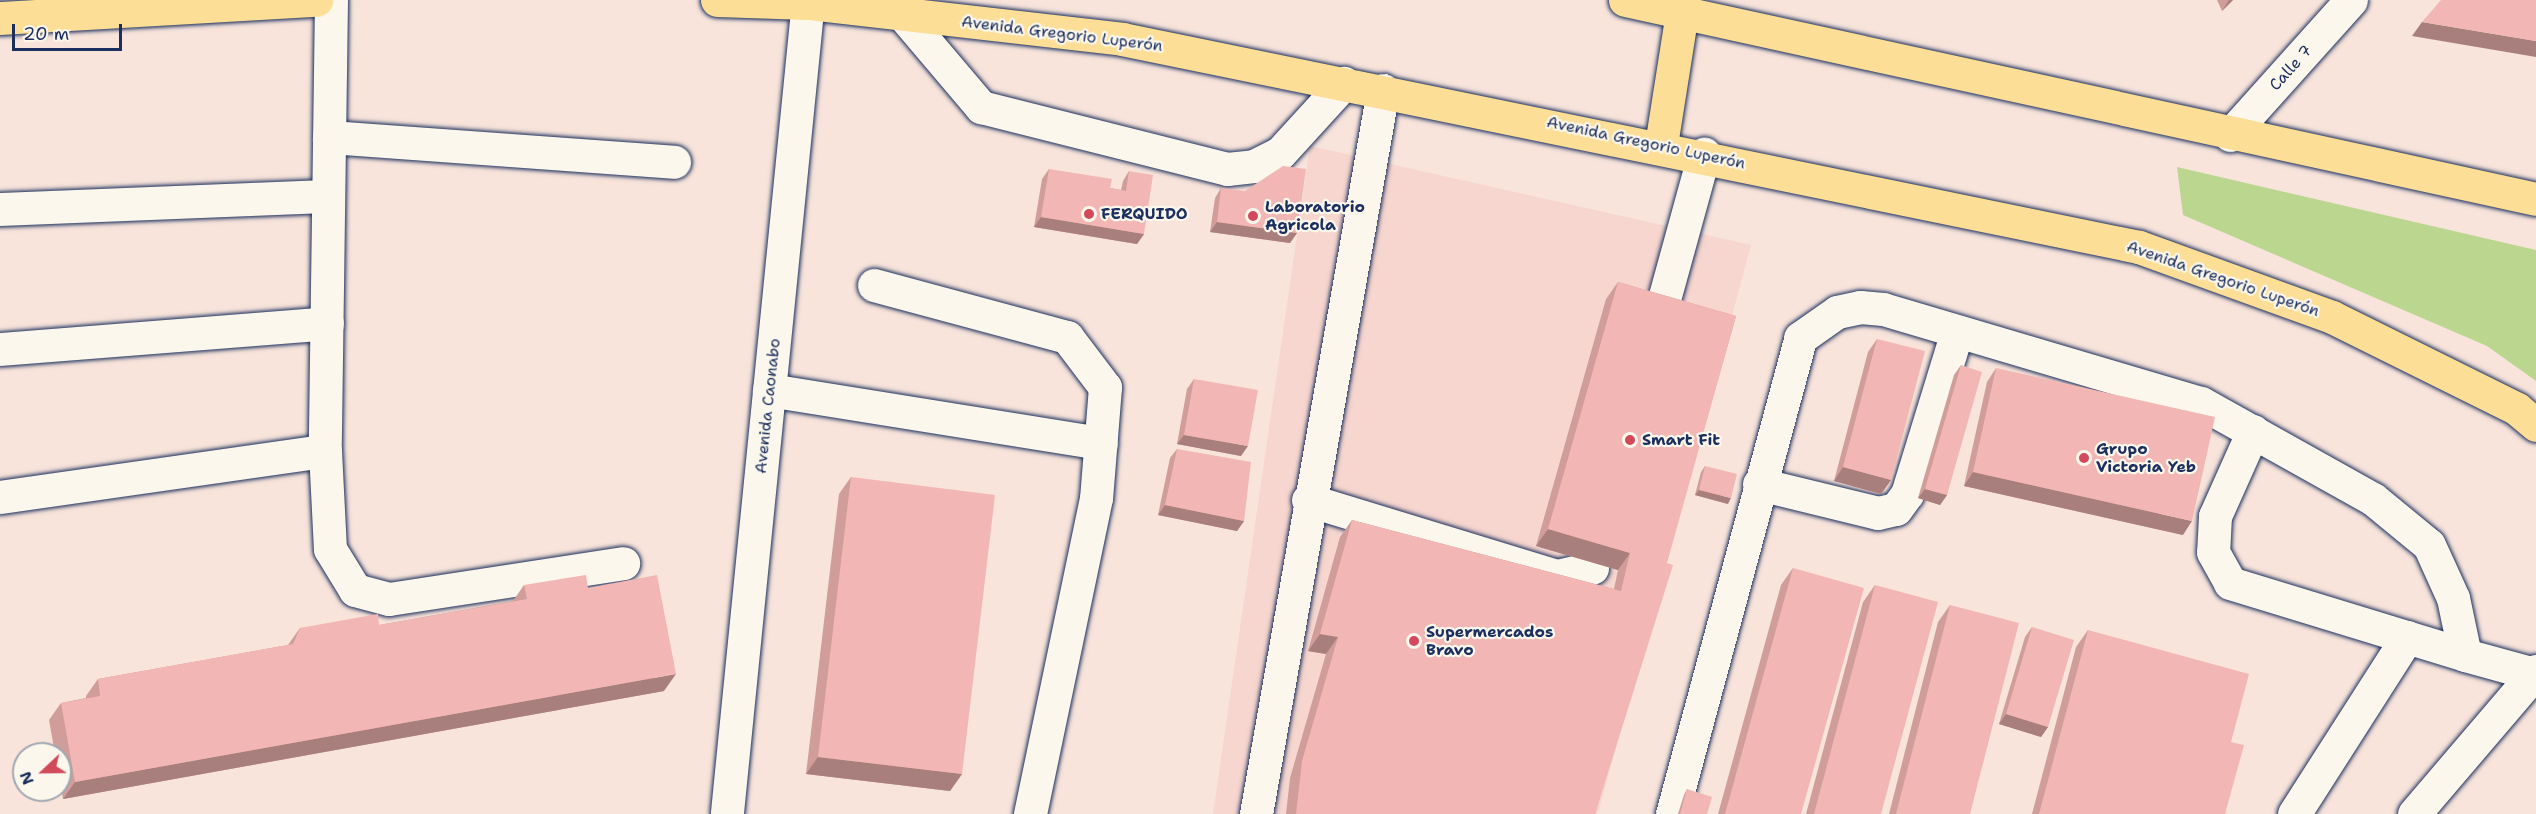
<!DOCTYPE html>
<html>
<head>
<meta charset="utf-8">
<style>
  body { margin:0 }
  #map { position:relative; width:2536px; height:814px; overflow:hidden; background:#f8e4db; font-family:"Shantell Sans",sans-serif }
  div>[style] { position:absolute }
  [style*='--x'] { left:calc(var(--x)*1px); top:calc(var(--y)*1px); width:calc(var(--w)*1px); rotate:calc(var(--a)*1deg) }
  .built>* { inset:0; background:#f6d6cf }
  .green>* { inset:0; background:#bbd78f }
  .roads { filter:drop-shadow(0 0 2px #1b2f5e) drop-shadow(0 0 2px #1b2f5e) }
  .minor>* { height:33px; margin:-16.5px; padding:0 16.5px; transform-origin:16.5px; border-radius:16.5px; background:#fbf7ec }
  .major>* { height:33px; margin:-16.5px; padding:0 16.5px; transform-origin:16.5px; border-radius:16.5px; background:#fdde96 }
  .wall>* { inset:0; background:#d09d9b }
  .shaded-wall>* { inset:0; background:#a97f7e }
  .building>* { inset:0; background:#f2b6b4 }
  .dots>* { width:16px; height:16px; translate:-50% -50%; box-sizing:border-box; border:3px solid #fbf7ec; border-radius:50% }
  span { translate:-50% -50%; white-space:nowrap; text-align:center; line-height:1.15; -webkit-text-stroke:4.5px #fbf7ec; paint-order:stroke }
  .street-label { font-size:16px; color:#1b2f5e }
  .poi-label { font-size:16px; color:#1b2f5e; font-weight:700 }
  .left { translate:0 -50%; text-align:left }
  .north { position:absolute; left:12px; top:742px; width:60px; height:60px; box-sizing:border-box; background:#fbf7ec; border:2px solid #a1a7b3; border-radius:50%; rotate:248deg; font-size:16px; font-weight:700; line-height:24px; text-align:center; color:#1b2f5e }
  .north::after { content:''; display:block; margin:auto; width:21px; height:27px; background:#d1495b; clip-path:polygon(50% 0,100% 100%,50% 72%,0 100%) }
  .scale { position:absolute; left:12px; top:24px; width:110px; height:27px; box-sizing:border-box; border:3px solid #1b2f5e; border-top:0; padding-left:8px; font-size:18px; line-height:21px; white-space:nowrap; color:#1b2f5e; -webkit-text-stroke:4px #fbf7ec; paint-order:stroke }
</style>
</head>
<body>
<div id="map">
  <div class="built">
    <div style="clip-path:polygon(1310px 146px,1751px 245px,1598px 814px,1213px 814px)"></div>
  </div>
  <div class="green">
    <div style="clip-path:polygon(2177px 167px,2536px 250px,2536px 381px,2487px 346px,2183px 215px)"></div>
  </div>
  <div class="roads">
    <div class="minor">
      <div style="--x:331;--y:0;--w:451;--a:90.8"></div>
      <div style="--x:325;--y:451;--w:98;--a:87.1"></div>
      <div style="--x:330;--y:549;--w:48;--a:58.6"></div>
      <div style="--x:355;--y:590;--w:35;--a:15"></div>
      <div style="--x:389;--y:599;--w:237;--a:-8.7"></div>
      <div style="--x:903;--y:15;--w:121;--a:49.7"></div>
      <div style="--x:981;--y:107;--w:254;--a:14.1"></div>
      <div style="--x:1227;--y:169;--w:27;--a:-6"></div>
      <div style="--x:1254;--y:166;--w:29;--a:-27"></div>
      <div style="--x:1280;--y:153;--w:95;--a:-47.6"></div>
      <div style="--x:2230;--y:135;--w:181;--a:-48.1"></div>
      <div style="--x:329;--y:137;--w:346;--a:4.1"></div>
      <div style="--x:0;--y:209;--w:328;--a:-2.3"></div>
      <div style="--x:874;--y:285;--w:200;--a:15.1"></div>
      <div style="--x:1067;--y:337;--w:63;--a:52.8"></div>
      <div style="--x:1105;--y:387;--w:111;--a:94.6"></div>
      <div style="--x:1096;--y:498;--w:323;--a:101.8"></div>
      <div style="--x:1663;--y:303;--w:155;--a:-74.6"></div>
      <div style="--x:0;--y:349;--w:328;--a:-4.5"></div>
      <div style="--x:769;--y:390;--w:336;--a:9.1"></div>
      <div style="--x:2253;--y:431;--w:93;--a:114.1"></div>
      <div style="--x:2215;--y:516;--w:36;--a:93"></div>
      <div style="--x:2213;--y:552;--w:35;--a:61"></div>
      <div style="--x:2230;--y:583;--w:246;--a:17"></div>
      <div style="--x:1759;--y:484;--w:122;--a:13.7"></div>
      <div style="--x:1878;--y:513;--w:18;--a:-13"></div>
      <div style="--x:1896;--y:509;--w:19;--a:-54"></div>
      <div style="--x:1907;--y:494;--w:170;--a:-72.9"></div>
      <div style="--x:0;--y:497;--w:328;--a:-8.1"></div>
      <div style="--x:1308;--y:500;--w:260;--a:17"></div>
      <div style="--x:1557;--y:576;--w:36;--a:-13"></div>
      <div style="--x:727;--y:812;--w:816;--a:-84.3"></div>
      <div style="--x:1256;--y:814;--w:735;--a:-80.05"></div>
      <div style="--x:1672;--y:814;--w:493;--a:-74.9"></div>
      <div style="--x:1800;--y:338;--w:45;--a:-35.1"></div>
      <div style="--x:1837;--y:312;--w:24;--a:-12"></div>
      <div style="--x:1860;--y:307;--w:23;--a:5"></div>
      <div style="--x:1883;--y:309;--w:332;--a:16.5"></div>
      <div style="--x:2201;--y:403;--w:197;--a:29.2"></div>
      <div style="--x:2373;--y:499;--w:72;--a:39.4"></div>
      <div style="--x:2429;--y:545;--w:58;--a:65.6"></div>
      <div style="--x:2453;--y:598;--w:58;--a:78.1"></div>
      <div style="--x:2465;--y:655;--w:72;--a:15.4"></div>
      <div style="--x:2294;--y:814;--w:210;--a:-57.4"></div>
      <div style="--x:2414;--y:814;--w:188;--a:-49.5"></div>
    </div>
    <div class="major">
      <div style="--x:717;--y:0;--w:91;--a:1.9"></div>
      <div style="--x:808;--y:3;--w:316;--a:6.5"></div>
      <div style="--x:1122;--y:39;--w:1038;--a:11.56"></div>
      <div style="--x:2139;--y:247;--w:205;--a:19.9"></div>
      <div style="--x:2332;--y:317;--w:207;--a:26.4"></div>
      <div style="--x:2517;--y:409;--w:25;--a:40"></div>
      <div style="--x:1625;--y:0;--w:932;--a:12.32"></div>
      <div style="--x:0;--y:18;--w:317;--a:-3.3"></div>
      <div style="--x:1661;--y:145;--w:135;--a:-81"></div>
    </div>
  </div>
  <div class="wall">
    <div style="clip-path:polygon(2217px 0,2233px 0,2222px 11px)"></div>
    <div style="clip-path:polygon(1049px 169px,1110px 188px,1121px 190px,1123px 181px,1129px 171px,1144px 234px,1137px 244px,1034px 227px,1042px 179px)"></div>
    <div style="clip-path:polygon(1221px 188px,1297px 233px,1290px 243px,1210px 232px,1215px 198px)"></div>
    <div style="clip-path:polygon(1618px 282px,1736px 316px,1595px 814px,1286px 814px,1290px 778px,1326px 654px,1308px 651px,1340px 537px,1352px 520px,1614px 589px,1618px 570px,1536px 546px,1606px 299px)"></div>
    <div style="clip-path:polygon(1877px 339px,1891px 480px,1881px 494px,1834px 481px,1868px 352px)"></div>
    <div style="clip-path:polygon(1961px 365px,1947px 495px,1940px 505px,1918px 498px,1954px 375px)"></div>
    <div style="clip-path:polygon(1996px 368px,2183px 535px,1964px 486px,1987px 382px)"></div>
    <div style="clip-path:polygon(1194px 379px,1241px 456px,1177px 444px,1187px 389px)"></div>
    <div style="clip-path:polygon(1177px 449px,1244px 521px,1237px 531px,1158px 515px,1170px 458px)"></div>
    <div style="clip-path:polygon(1705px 466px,1728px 504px,1695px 495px,1701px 472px)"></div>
    <div style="clip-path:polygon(851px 477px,962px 774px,950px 791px,806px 774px,839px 494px)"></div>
    <div style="clip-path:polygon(1793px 568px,1801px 814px,1718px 814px,1781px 585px)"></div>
    <div style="clip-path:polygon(524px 585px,588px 588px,664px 691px,63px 799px,60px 782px,60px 754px,55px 754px,49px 720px,61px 703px,86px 698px,86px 696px,98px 679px,288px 645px,300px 628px,379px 625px,513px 601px)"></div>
    <div style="clip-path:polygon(1875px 585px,1881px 814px,1806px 814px,1863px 602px)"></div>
    <div style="clip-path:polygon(1950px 605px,1970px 814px,1889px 814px,1938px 622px)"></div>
    <div style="clip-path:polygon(2032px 627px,2048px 727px,2041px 737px,1999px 724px,2025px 637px)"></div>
    <div style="clip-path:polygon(2088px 630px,2231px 742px,2225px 814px,2032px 814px,2076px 647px)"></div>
    <div style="clip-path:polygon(1687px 789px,1707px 814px,1678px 814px,1684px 795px)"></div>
  </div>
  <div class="shaded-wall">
    <div style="clip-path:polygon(2229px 0,2233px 0,2222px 11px)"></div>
    <div style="clip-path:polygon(2422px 22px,2536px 41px,2536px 57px,2412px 36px)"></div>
    <div style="clip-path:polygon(1041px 217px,1144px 234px,1137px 244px,1034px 227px)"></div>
    <div style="clip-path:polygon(1217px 222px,1297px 233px,1290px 243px,1210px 232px)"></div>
    <div style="clip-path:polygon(1184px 435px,1248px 446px,1241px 456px,1177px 444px)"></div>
    <div style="clip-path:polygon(1843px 467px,1891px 480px,1881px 494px,1834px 481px)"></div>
    <div style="clip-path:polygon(1973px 472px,2192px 521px,2183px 535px,1964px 486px)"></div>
    <div style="clip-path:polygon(1925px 489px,1947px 495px,1940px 505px,1918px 498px)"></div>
    <div style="clip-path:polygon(1699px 490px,1731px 498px,1728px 504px,1695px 495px)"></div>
    <div style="clip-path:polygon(1165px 505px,1244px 521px,1237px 531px,1158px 515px)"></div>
    <div style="clip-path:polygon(1548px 529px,1630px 553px,1618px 570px,1536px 546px)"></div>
    <div style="clip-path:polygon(1320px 634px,1338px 637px,1326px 654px,1308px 651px)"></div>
    <div style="clip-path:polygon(676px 674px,664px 691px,63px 799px,75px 782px)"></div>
    <div style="clip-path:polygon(2006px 714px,2048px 727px,2041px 737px,1999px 724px)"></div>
    <div style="clip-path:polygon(818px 757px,962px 774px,950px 791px,806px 774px)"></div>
  </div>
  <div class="building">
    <div style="clip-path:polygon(2441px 0,2536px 0,2536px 41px,2422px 22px)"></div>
    <div style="clip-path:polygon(1283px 166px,1306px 169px,1297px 233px,1217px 222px,1221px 188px,1245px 191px)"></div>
    <div style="clip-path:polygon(1049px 169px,1112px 179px,1110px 188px,1126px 191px,1129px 171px,1153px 175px,1144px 234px,1041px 217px)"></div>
    <div style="clip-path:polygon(1618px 282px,1736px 316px,1667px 563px,1673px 565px,1595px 814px,1296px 814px,1302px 761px,1338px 637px,1320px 634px,1352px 520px,1621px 591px,1630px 553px,1548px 529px)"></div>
    <div style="clip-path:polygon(1877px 339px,1925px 351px,1891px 480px,1843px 467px)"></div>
    <div style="clip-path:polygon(1961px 365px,1982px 372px,1947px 495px,1925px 489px)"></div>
    <div style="clip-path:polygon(1996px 368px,2215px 417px,2192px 521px,1973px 472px)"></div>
    <div style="clip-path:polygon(1194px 379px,1258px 390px,1248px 446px,1184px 435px)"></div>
    <div style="clip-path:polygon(1177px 449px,1251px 462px,1244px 521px,1165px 505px)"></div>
    <div style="clip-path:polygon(1705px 466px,1737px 474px,1731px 498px,1699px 490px)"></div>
    <div style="clip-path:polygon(851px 477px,995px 495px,962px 774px,818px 757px)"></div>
    <div style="clip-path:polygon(1793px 568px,1864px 588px,1801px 814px,1725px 814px)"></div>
    <div style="clip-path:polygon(586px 575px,588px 588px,657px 575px,676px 674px,75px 782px,61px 703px,100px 696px,98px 679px,293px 644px,300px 628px,378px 614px,379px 625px,527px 599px,524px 585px)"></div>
    <div style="clip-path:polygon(1875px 585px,1938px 602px,1881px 814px,1814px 814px)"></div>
    <div style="clip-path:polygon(1950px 605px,2019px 623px,1970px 814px,1896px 814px)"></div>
    <div style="clip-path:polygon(2032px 627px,2074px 640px,2048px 727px,2006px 714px)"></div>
    <div style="clip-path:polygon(2088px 630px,2249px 674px,2231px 742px,2244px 745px,2225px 814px,2039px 814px)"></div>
    <div style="clip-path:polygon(1687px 789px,1712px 797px,1707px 814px,1680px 814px)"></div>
  </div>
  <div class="dots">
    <div style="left:1089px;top:214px;background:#d1495b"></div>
    <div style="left:1253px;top:216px;background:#d1495b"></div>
    <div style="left:1630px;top:440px;background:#d1495b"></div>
    <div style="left:2084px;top:458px;background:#d1495b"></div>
    <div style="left:1414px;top:641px;background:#d1495b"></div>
  </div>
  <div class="street-label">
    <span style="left:1062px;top:34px;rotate:7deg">Avenida Gregorio Luperón</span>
    <span style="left:2291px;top:68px;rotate:-48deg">Calle 7</span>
    <span style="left:1646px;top:143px;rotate:12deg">Avenida Gregorio Luperón</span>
    <span style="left:2223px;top:279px;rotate:19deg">Avenida Gregorio Luperón</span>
    <span style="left:768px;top:406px;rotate:-84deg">Avenida Caonabo</span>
  </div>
  <div class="poi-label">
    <span class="left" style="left:1265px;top:216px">Laboratorio<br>Agricola</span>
    <span class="left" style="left:1101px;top:214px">FERQUIDO</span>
    <span class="left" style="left:1642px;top:440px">Smart Fit</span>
    <span class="left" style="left:2096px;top:458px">Grupo<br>Victoria Yeb</span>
    <span class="left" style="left:1426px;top:641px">Supermercados<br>Bravo</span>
  </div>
  <div class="north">N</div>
  <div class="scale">20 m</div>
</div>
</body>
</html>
